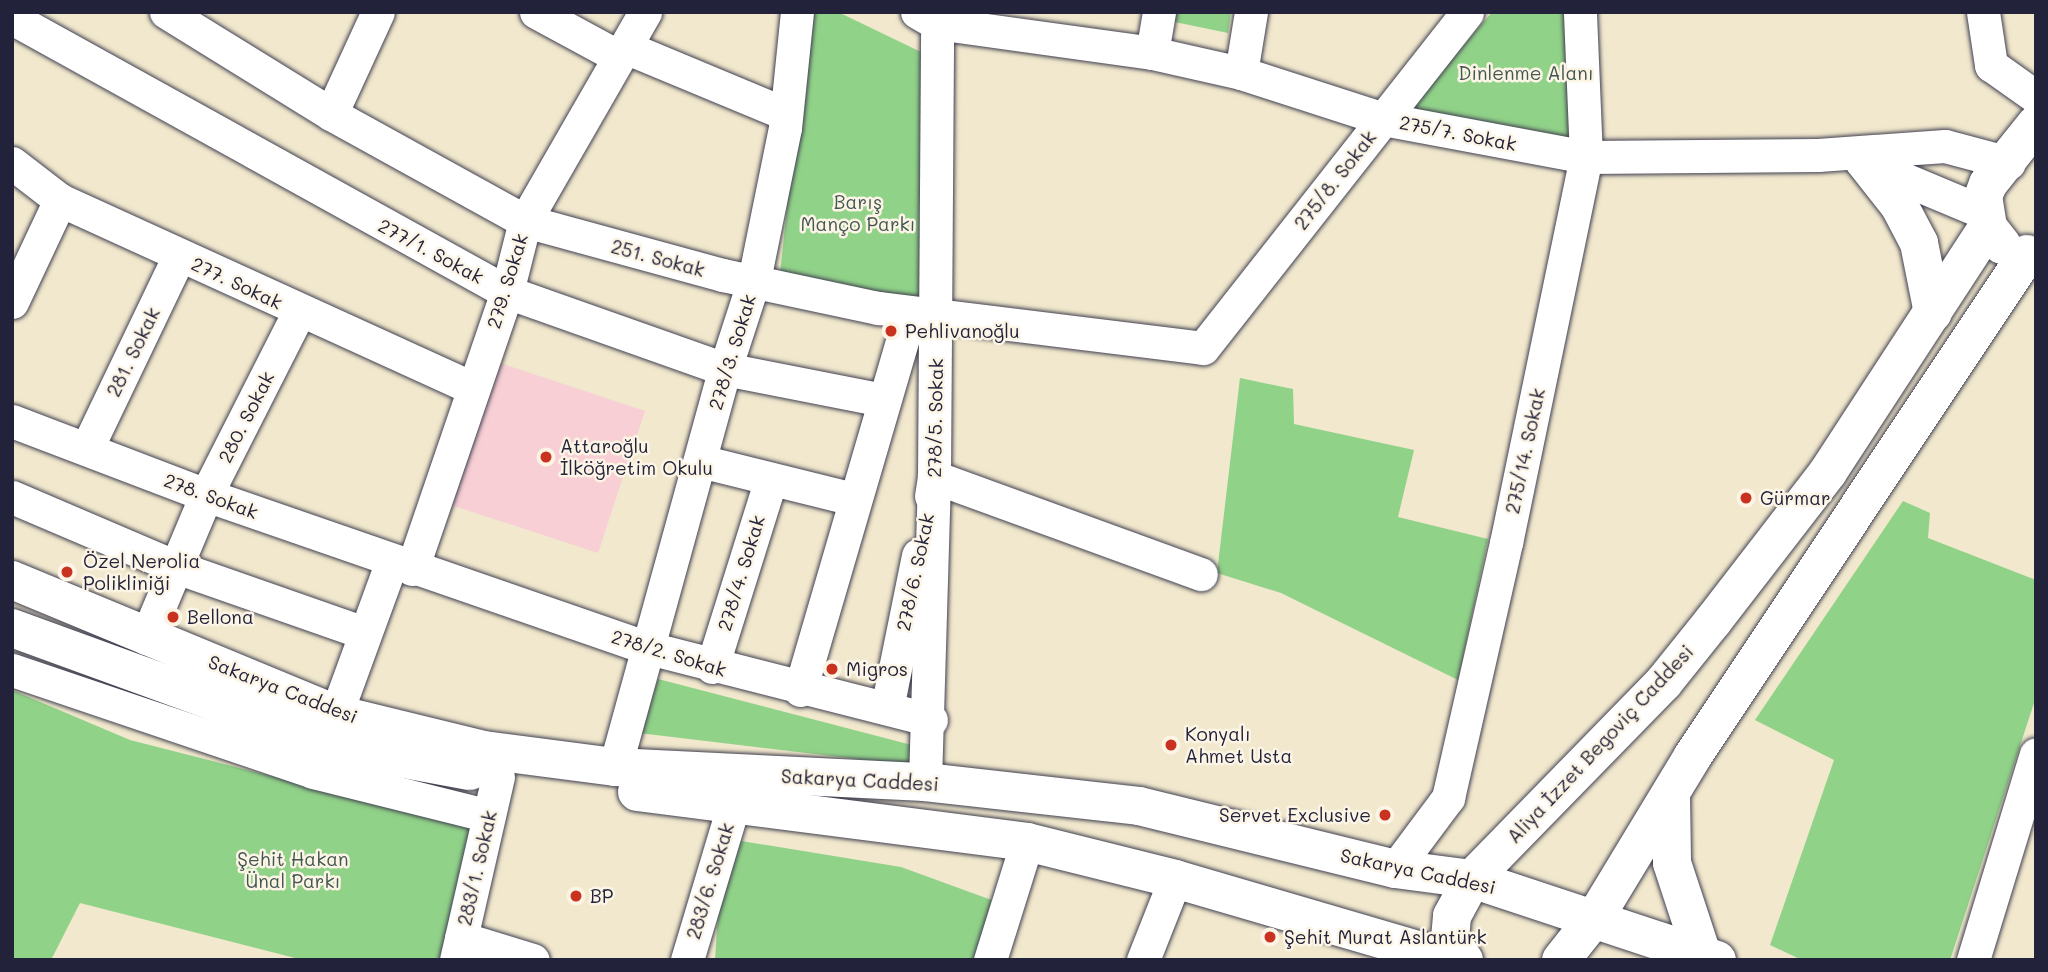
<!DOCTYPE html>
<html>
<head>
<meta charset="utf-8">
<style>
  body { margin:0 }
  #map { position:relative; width:2048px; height:972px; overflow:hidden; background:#f1e8cd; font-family:Mali,sans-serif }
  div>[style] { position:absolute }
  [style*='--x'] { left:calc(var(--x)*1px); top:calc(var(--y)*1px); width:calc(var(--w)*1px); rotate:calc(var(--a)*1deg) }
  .built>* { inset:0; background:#f7cfd4 }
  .green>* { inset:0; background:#91d289 }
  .roads { filter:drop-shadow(0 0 2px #414051) drop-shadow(0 0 2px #414051) }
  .minor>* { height:33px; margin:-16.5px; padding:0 16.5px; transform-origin:16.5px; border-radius:16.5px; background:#fff }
  .major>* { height:38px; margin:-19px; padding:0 19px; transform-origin:19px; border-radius:19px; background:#fff }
  .dots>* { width:19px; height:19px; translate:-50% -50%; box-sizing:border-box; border:4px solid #fcf5e5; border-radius:50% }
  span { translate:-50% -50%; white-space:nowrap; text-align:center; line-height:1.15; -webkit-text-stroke:5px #fcf5e5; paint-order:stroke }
  .park-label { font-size:19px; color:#435752 }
  .street-label { font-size:19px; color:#22223b }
  .poi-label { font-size:19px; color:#22223b }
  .left { translate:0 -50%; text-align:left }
  .right { translate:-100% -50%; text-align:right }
  .frame { position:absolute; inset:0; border:14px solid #22223b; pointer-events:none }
</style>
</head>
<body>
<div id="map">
  <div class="built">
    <div style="clip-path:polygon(494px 361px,645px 411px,598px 553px,448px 504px)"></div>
  </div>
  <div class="green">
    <div style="clip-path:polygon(808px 12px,838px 12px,923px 53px,931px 301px,780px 274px)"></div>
    <div style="clip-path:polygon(1171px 12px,1231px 12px,1228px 33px,1170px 21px)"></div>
    <div style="clip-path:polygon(1492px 12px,1584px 12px,1590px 144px,1404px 116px)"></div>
    <div style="clip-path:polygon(1240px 378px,1293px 389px,1294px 424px,1414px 450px,1398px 517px,1488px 539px,1458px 680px,1281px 593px,1217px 573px)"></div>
    <div style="clip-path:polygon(1903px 501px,1930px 513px,1928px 538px,2036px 580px,2036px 697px,1950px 960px,1802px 960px,1770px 945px,1834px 760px,1755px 720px)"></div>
    <div style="clip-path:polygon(658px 679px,927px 749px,924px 767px,639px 733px)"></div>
    <div style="clip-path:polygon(12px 690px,130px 740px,471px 827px,441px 960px,303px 960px,80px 903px,51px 960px,12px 960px)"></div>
    <div style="clip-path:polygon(723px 838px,901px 867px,997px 902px,978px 960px,715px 960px)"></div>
  </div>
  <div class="roads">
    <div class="minor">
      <div style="--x:166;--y:12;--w:194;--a:31.7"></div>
      <div style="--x:331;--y:114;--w:222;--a:28.9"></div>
      <div style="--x:525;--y:221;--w:205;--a:15.3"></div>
      <div style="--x:723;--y:275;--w:158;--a:12"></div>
      <div style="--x:878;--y:308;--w:327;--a:7"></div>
      <div style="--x:1203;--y:348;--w:427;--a:-51.8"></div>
      <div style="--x:536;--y:12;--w:94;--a:28.5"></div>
      <div style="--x:917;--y:12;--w:22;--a:30"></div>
      <div style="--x:936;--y:23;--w:218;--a:7.9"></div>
      <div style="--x:1152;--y:53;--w:91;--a:12.7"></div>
      <div style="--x:1241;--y:73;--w:149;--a:17.9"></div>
      <div style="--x:1383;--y:119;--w:207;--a:10.6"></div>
      <div style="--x:1586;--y:157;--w:232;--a:-0.5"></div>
      <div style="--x:1818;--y:155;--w:127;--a:-4.1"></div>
      <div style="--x:1945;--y:146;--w:66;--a:14.9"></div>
      <div style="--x:1983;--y:12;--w:54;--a:81.4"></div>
      <div style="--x:1991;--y:65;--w:55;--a:35.4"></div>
      <div style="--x:12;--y:18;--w:566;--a:28.97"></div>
      <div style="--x:507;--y:292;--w:231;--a:19.5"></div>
      <div style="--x:725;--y:369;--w:161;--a:11.1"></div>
      <div style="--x:625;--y:47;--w:174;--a:22.6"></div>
      <div style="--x:1152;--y:53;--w:42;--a:-80.3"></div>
      <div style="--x:1241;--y:73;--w:62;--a:-80.7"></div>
      <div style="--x:331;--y:114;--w:112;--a:-65.3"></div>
      <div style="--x:1861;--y:161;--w:132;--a:22.7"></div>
      <div style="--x:12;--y:163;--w:61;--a:37.6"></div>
      <div style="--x:60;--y:200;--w:452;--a:24.5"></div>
      <div style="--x:12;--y:302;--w:113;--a:-64.8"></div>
      <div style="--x:12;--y:421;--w:208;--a:20.9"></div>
      <div style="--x:206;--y:495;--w:469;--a:19.1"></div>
      <div style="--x:649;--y:648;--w:291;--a:14.3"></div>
      <div style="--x:87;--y:448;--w:213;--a:-64.4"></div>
      <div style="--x:700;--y:461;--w:159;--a:13.9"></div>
      <div style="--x:931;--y:496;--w:19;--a:-81"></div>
      <div style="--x:934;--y:477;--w:284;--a:20"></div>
      <div style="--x:12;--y:497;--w:178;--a:23.1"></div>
      <div style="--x:176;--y:567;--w:199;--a:19.3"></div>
      <div style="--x:412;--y:569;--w:293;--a:-71.1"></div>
      <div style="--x:507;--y:292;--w:73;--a:-75.8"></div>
      <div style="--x:525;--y:221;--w:241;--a:-60.1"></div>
      <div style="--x:146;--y:638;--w:155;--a:-67.2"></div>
      <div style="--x:206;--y:495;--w:205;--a:-63.1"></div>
      <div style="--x:712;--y:667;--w:197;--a:-72.6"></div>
      <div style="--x:12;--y:670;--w:318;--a:18.7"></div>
      <div style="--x:313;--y:772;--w:181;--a:14"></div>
      <div style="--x:800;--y:690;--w:393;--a:-73.7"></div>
      <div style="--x:887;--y:708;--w:156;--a:-78.5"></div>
      <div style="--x:336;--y:714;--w:163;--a:-69.9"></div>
      <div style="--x:615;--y:767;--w:413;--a:-74.6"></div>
      <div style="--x:725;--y:369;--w:94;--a:-72"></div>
      <div style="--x:754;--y:280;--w:155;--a:-78.5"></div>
      <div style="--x:785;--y:128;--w:117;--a:-84.1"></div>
      <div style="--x:925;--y:782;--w:305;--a:-88.3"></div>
      <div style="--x:934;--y:477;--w:465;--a:-89.6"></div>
      <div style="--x:1395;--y:869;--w:89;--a:-53.3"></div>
      <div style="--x:1448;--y:798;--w:262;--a:-77.2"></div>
      <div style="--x:1506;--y:543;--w:394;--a:-78.3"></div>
      <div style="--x:1586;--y:157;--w:145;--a:-92.4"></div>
      <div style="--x:461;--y:938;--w:75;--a:17"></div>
      <div style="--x:456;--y:960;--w:188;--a:-77.1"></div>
      <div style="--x:687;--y:960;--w:164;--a:-73.3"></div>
      <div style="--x:990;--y:960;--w:124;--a:-72.6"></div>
      <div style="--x:1143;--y:960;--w:87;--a:-68.4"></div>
      <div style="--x:1973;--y:960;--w:215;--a:-73"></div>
    </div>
    <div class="major">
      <div style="--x:1865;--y:162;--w:55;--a:51.7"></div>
      <div style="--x:1899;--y:205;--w:43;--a:62.2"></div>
      <div style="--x:1919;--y:243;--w:71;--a:78.7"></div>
      <div style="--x:2002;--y:245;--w:23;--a:-128"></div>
      <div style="--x:1988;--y:227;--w:30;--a:-99"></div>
      <div style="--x:1983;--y:197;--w:14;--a:-69"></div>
      <div style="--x:1988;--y:184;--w:77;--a:-51.3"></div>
      <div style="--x:12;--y:580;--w:351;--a:22.5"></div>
      <div style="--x:336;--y:714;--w:152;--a:13.7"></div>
      <div style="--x:484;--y:750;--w:132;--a:7.4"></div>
      <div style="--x:615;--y:767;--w:310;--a:2.8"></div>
      <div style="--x:925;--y:782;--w:215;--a:6.4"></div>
      <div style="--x:1139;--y:806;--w:264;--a:13.8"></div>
      <div style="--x:1395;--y:869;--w:78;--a:7.4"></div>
      <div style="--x:1472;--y:879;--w:258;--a:18.3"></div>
      <div style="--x:12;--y:628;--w:348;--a:20"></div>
      <div style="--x:339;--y:747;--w:133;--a:10.4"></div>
      <div style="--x:637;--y:792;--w:393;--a:7.3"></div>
      <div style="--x:1027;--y:842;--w:153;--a:14"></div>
      <div style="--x:1175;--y:879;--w:289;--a:16.3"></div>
      <div style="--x:1671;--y:796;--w:67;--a:89.1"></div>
      <div style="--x:1672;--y:863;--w:96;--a:71.8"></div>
      <div style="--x:1464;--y:960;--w:25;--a:-124"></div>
      <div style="--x:1450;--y:939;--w:23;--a:-85"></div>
      <div style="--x:1452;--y:916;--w:42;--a:-61.6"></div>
      <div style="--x:1472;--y:879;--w:275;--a:-45.7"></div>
      <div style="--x:1664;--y:682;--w:78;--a:-51.2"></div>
      <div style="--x:1713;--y:621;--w:188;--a:-52.3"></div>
      <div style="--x:1828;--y:472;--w:293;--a:-56.9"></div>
      <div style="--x:1561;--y:960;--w:56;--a:-51.5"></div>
      <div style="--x:1596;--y:916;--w:187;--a:-58.8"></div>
      <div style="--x:1693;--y:756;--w:603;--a:-56.36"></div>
    </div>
  </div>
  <div class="dots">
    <div style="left:891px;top:331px;background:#c8321e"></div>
    <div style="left:546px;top:457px;background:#c8321e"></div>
    <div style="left:1746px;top:498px;background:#c8321e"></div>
    <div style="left:67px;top:572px;background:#c8321e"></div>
    <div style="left:173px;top:617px;background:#c8321e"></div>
    <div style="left:832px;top:669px;background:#c8321e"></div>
    <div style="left:1171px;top:745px;background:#c8321e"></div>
    <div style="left:1385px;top:815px;background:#c8321e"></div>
    <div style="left:576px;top:896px;background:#c8321e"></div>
    <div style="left:1270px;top:937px;background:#c8321e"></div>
  </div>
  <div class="park-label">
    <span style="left:1526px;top:73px">Dinlenme Alanı</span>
    <span style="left:858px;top:213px">Barış<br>Manço Parkı</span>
    <span style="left:293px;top:870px">Şehit Hakan<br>Ünal Parkı</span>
  </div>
  <div class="street-label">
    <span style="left:1458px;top:133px;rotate:11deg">275/7. Sokak</span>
    <span style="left:1335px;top:180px;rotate:-52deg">275/8. Sokak</span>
    <span style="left:431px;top:251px;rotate:28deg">277/1. Sokak</span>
    <span style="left:658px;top:258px;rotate:15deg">251. Sokak</span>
    <span style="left:507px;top:281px;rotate:-73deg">279. Sokak</span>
    <span style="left:237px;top:283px;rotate:25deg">277. Sokak</span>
    <span style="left:133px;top:352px;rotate:-64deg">281. Sokak</span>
    <span style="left:732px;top:352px;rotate:-73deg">278/3. Sokak</span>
    <span style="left:246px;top:417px;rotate:-63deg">280. Sokak</span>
    <span style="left:935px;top:418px;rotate:-89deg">278/5. Sokak</span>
    <span style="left:1525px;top:451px;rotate:-78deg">275/14. Sokak</span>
    <span style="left:211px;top:496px;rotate:20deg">278. Sokak</span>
    <span style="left:915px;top:572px;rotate:-78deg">278/6. Sokak</span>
    <span style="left:741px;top:573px;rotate:-73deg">278/4. Sokak</span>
    <span style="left:669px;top:653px;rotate:17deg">278/2. Sokak</span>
    <span style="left:283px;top:689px;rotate:21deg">Sakarya Caddesi</span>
    <span style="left:1600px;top:744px;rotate:-47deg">Aliya İzzet Begoviç Caddesi</span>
    <span style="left:860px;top:780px;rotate:3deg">Sakarya Caddesi</span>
    <span style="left:477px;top:868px;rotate:-77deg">283/1. Sokak</span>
    <span style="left:1418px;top:871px;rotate:12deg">Sakarya Caddesi</span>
    <span style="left:710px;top:881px;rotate:-73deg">283/6. Sokak</span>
  </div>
  <div class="poi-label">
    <span class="left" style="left:905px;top:331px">Pehlivanoğlu</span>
    <span class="left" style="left:560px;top:457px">Attaroğlu<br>İlköğretim Okulu</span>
    <span class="left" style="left:1760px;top:498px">Gürmar</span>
    <span class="left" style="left:83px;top:572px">Özel Nerolia<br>Polikliniği</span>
    <span class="left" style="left:187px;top:617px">Bellona</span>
    <span class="left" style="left:846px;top:669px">Migros</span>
    <span class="left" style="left:1185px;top:745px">Konyalı<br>Ahmet Usta</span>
    <span class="right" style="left:1371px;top:815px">Servet Exclusive</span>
    <span class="left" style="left:590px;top:896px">BP</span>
    <span class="left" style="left:1284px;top:937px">Şehit Murat Aslantürk</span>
  </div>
  <div class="frame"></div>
</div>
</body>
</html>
